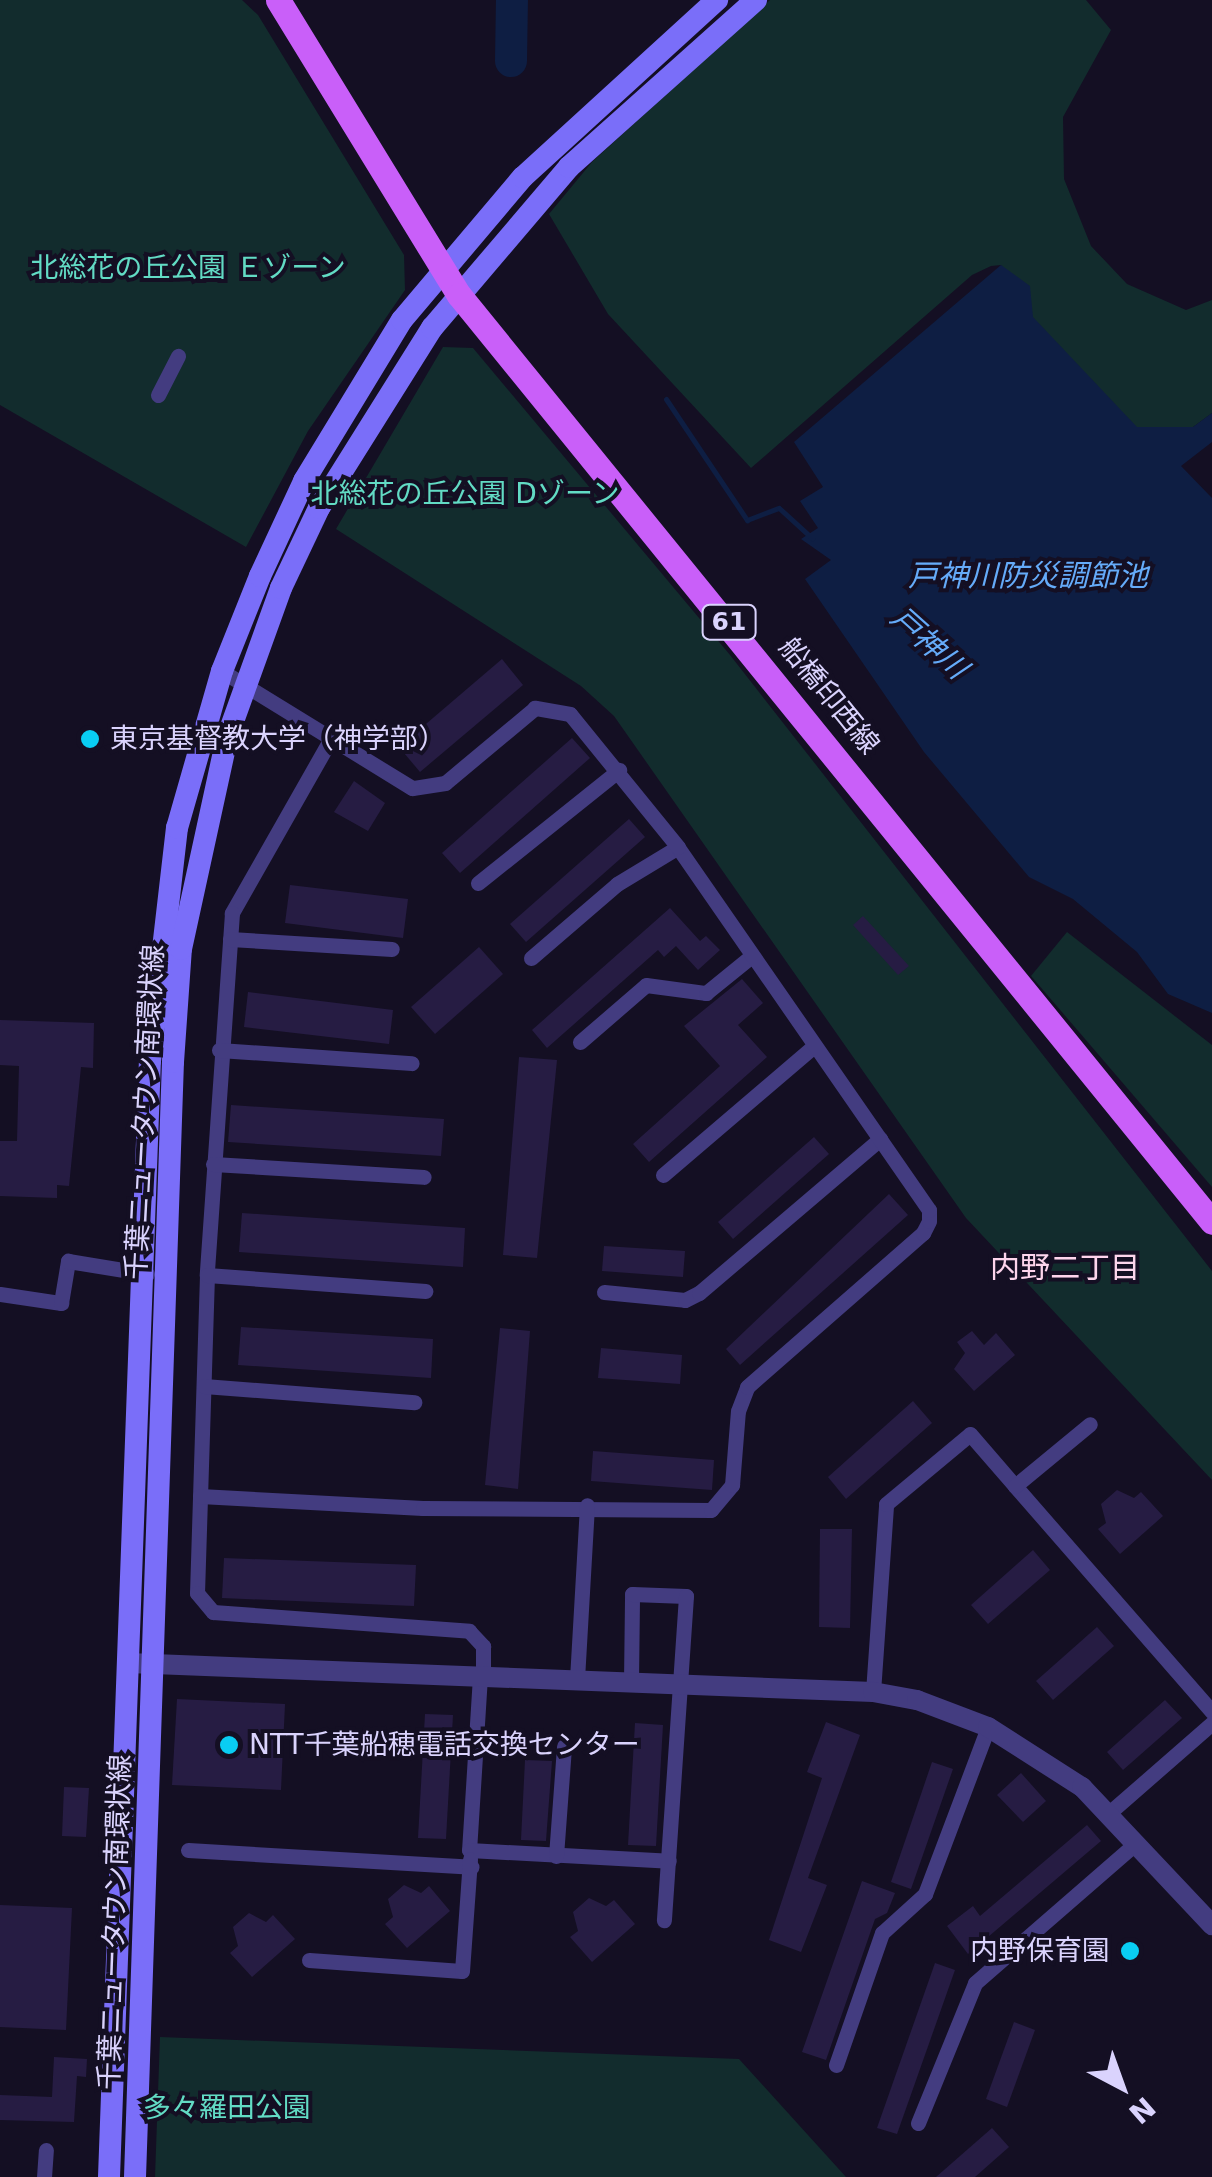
<!DOCTYPE html>
<html>
<head>
<meta charset="utf-8">
<style>
  body { margin:0 }
  #map { position:relative; width:1212px; height:2177px; overflow:hidden; background:#140f23; font-family:"DejaVu Sans","Noto Sans JP",sans-serif }
  div>[style] { position:absolute }
  [style*='--x'] { left:calc(var(--x)*1px); top:calc(var(--y)*1px); width:calc(var(--w)*1px); rotate:calc(var(--a)*1deg) }
  .green>* { inset:0; background:#122c2d }
  .water>* { inset:0; background:#0e1e43 }
  .stream>* { height:5px; margin:-2.5px; padding:0 2.5px; transform-origin:2.5px; border-radius:2.5px; background:#0e1e43 }
  .river>* { height:32px; margin:-16px; padding:0 16px; transform-origin:16px; border-radius:16px; background:#0e1e43 }
  .building>* { inset:0; background:#261c43 }
  .minor>* { height:15px; margin:-7.5px; padding:0 7.5px; transform-origin:7.5px; border-radius:7.5px; background:#433c80 }
  .tertiary>* { height:20px; margin:-10px; padding:0 10px; transform-origin:10px; border-radius:10px; background:#433c80 }
  .secondary>* { height:22px; margin:-11px; padding:0 11px; transform-origin:11px; border-radius:11px; background:#7a6ef9 }
  .primary>* { height:25px; margin:-12.5px; padding:0 12.5px; transform-origin:12.5px; border-radius:12.5px; background:#c95ff9 }
  .dots>* { width:28px; height:28px; translate:-50% -50%; box-sizing:border-box; border:5px solid #140f23; border-radius:50% }
  span { translate:-50% -50%; white-space:nowrap; text-align:center; line-height:1.15; -webkit-text-stroke:8px #140f23; paint-order:stroke }
  .shield-label span { padding:2px 8px; background:#140f23; border:2px solid; border-radius:8px; -webkit-text-stroke-width:0 }
  .shield-label { font-size:25px; color:#dad3fd; font-weight:700 }
  .park-label { font-size:28px; color:#62dbc4 }
  .street-label { font-size:28px; color:#dad3fd }
  .poi-label { font-size:28px; color:#dad3fd }
  .left { translate:0 -50%; text-align:left }
  .right { translate:-100% -50%; text-align:right }
  .water-label { font-size:30px; color:#65abf9; font-style:italic }
  .neighbourhood-label { font-size:30px; color:#fdd5ec }
  .north { position:absolute; left:1072px; top:2037px; width:100px; height:100px; -webkit-text-stroke:8px #140f23; paint-order:stroke; rotate:139deg; font-size:28px; font-weight:700; line-height:40px; text-align:center; color:#dad3fd }
  .north::after { content:''; display:block; margin:auto; width:35px; height:45px; background:#dad3fd; clip-path:polygon(50% 0,100% 100%,50% 72%,0 100%) }
</style>
</head>
<body>
<div id="map">
  <div class="green">
    <div style="clip-path:polygon(0 0,242px 0,258px 15px,404px 255px,405px 290px,308px 431px,246px 547px,0 405px)"></div>
    <div style="clip-path:polygon(770px 0,1086px 0,1111px 30px,1063px 117px,1064px 179px,1091px 246px,1127px 284px,1186px 310px,1212px 300px,1212px 413px,1193px 427px,1137px 428px,1032px 317px,1001px 265px,991px 266px,972px 275px,751px 468px,608px 314px,549px 214px,592px 162px)"></div>
    <div style="clip-path:polygon(443px 347px,473px 348px,730px 655px,1212px 1271px,1212px 1480px,966px 1218px,614px 716px,581px 686px,336px 529px)"></div>
    <div style="clip-path:polygon(1067px 932px,1212px 1045px,1212px 1187px,1031px 976px)"></div>
    <div style="clip-path:polygon(160px 2037px,739px 2059px,846px 2177px,155px 2177px)"></div>
  </div>
  <div class="water">
    <div style="clip-path:polygon(1001px 265px,1030px 286px,1033px 317px,1137px 427px,1193px 427px,1212px 413px,1212px 442px,1181px 466px,1212px 498px,1212px 1013px,1168px 994px,1137px 952px,1073px 899px,1029px 877px,924px 752px,805px 579px,831px 560px,801px 539px,818px 528px,800px 501px,823px 487px,794px 442px)"></div>
  </div>
  <div class="stream">
    <div style="--x:666;--y:399;--w:146;--a:56.2"></div>
    <div style="--x:747;--y:520;--w:34;--a:-21"></div>
    <div style="--x:779;--y:508;--w:45;--a:42.3"></div>
  </div>
  <div class="river">
    <div style="--x:511;--y:61;--w:61;--a:-89.1"></div>
  </div>
  <div class="building">
    <div style="clip-path:polygon(502px 659px,523px 685px,420px 772px,399px 747px)"></div>
    <div style="clip-path:polygon(572px 738px,590px 758px,460px 873px,442px 853px)"></div>
    <div style="clip-path:polygon(354px 781px,385px 803px,368px 831px,334px 812px)"></div>
    <div style="clip-path:polygon(629px 819px,645px 837px,526px 942px,510px 924px)"></div>
    <div style="clip-path:polygon(290px 885px,408px 899px,403px 938px,285px 923px)"></div>
    <div style="clip-path:polygon(670px 908px,700px 941px,706px 936px,720px 950px,698px 970px,676px 946px,664px 957px,658px 950px,547px 1048px,532px 1030px)"></div>
    <div style="clip-path:polygon(863px 916px,909px 966px,898px 975px,853px 925px)"></div>
    <div style="clip-path:polygon(479px 947px,503px 974px,435px 1034px,411px 1007px)"></div>
    <div style="clip-path:polygon(742px 979px,763px 1003px,738px 1025px,767px 1057px,649px 1162px,633px 1144px,720px 1066px,684px 1026px)"></div>
    <div style="clip-path:polygon(248px 992px,393px 1010px,389px 1044px,244px 1027px)"></div>
    <div style="clip-path:polygon(0 1020px,94px 1023px,93px 1068px,81px 1067px,69px 1186px,57px 1185px,57px 1198px,0 1196px,0 1141px,17px 1141px,19px 1066px,0 1065px)"></div>
    <div style="clip-path:polygon(519px 1057px,557px 1060px,537px 1258px,503px 1255px)"></div>
    <div style="clip-path:polygon(231px 1105px,444px 1119px,441px 1156px,228px 1142px)"></div>
    <div style="clip-path:polygon(814px 1137px,829px 1154px,733px 1239px,718px 1222px)"></div>
    <div style="clip-path:polygon(889px 1194px,908px 1215px,740px 1365px,726px 1349px)"></div>
    <div style="clip-path:polygon(242px 1213px,465px 1228px,463px 1267px,239px 1252px)"></div>
    <div style="clip-path:polygon(604px 1246px,685px 1251px,683px 1277px,602px 1271px)"></div>
    <div style="clip-path:polygon(241px 1327px,433px 1339px,431px 1378px,238px 1365px)"></div>
    <div style="clip-path:polygon(500px 1328px,530px 1331px,518px 1489px,485px 1485px)"></div>
    <div style="clip-path:polygon(972px 1331px,984px 1345px,996px 1333px,1015px 1355px,974px 1391px,954px 1369px,965px 1353px,957px 1342px)"></div>
    <div style="clip-path:polygon(601px 1348px,682px 1355px,680px 1384px,598px 1378px)"></div>
    <div style="clip-path:polygon(913px 1401px,932px 1423px,846px 1499px,828px 1477px)"></div>
    <div style="clip-path:polygon(593px 1451px,714px 1460px,712px 1490px,591px 1481px)"></div>
    <div style="clip-path:polygon(1117px 1490px,1134px 1498px,1141px 1492px,1163px 1516px,1120px 1554px,1098px 1529px,1106px 1523px,1101px 1504px)"></div>
    <div style="clip-path:polygon(820px 1529px,852px 1529px,850px 1628px,819px 1627px)"></div>
    <div style="clip-path:polygon(1033px 1550px,1050px 1570px,988px 1624px,971px 1605px)"></div>
    <div style="clip-path:polygon(224px 1558px,416px 1565px,414px 1606px,222px 1598px)"></div>
    <div style="clip-path:polygon(1097px 1627px,1114px 1646px,1053px 1700px,1036px 1681px)"></div>
    <div style="clip-path:polygon(177px 1699px,285px 1704px,281px 1790px,172px 1785px)"></div>
    <div style="clip-path:polygon(1165px 1700px,1182px 1718px,1123px 1770px,1107px 1752px)"></div>
    <div style="clip-path:polygon(425px 1714px,453px 1715px,446px 1839px,418px 1838px)"></div>
    <div style="clip-path:polygon(826px 1722px,860px 1735px,808px 1878px,827px 1885px,801px 1952px,769px 1940px,822px 1778px,807px 1772px)"></div>
    <div style="clip-path:polygon(635px 1723px,663px 1725px,656px 1846px,628px 1845px)"></div>
    <div style="clip-path:polygon(525px 1760px,552px 1761px,546px 1841px,521px 1840px)"></div>
    <div style="clip-path:polygon(932px 1762px,953px 1769px,911px 1889px,891px 1882px)"></div>
    <div style="clip-path:polygon(1021px 1773px,1046px 1801px,1023px 1822px,997px 1795px)"></div>
    <div style="clip-path:polygon(64px 1787px,89px 1788px,86px 1837px,62px 1836px)"></div>
    <div style="clip-path:polygon(1087px 1825px,1101px 1841px,968px 1954px,947px 1926px,973px 1906px,980px 1916px)"></div>
    <div style="clip-path:polygon(862px 1881px,895px 1893px,887px 1913px,875px 1919px,826px 2060px,802px 2052px)"></div>
    <div style="clip-path:polygon(404px 1885px,421px 1893px,429px 1886px,450px 1911px,407px 1948px,385px 1924px,393px 1917px,388px 1899px)"></div>
    <div style="clip-path:polygon(589px 1898px,606px 1906px,614px 1900px,635px 1924px,592px 1962px,570px 1937px,578px 1931px,573px 1912px)"></div>
    <div style="clip-path:polygon(0 1905px,72px 1908px,66px 2030px,0 2027px)"></div>
    <div style="clip-path:polygon(249px 1913px,266px 1922px,273px 1915px,295px 1939px,252px 1977px,230px 1953px,238px 1946px,233px 1927px)"></div>
    <div style="clip-path:polygon(935px 1963px,955px 1970px,897px 2134px,877px 2128px)"></div>
    <div style="clip-path:polygon(1014px 2022px,1035px 2030px,1007px 2107px,986px 2099px)"></div>
    <div style="clip-path:polygon(54px 2057px,87px 2059px,86px 2077px,77px 2076px,74px 2122px,0 2120px,0 2095px,52px 2097px)"></div>
    <div style="clip-path:polygon(992px 2128px,1009px 2147px,975px 2177px,936px 2177px)"></div>
  </div>
  <div class="minor">
    <div style="--x:158;--y:395;--w:44;--a:-62.9"></div>
    <div style="--x:329;--y:742;--w:197;--a:119.6"></div>
    <div style="--x:232;--y:913;--w:363;--a:94"></div>
    <div style="--x:207;--y:1275;--w:318;--a:91.8"></div>
    <div style="--x:197;--y:1593;--w:25;--a:50"></div>
    <div style="--x:213;--y:1612;--w:257;--a:4.2"></div>
    <div style="--x:469;--y:1631;--w:21;--a:47"></div>
    <div style="--x:483;--y:1646;--w:30;--a:90"></div>
    <div style="--x:478;--y:883;--w:181;--a:-38.7"></div>
    <div style="--x:230;--y:939;--w:162;--a:3.5"></div>
    <div style="--x:531;--y:958;--w:113;--a:-40.7"></div>
    <div style="--x:617;--y:884;--w:71;--a:-31.2"></div>
    <div style="--x:580;--y:1042;--w:87;--a:-40.8"></div>
    <div style="--x:646;--y:985;--w:61;--a:7.6"></div>
    <div style="--x:706;--y:993;--w:55;--a:-39.1"></div>
    <div style="--x:219;--y:1050;--w:193;--a:3.9"></div>
    <div style="--x:213;--y:1164;--w:211;--a:3.5"></div>
    <div style="--x:663;--y:1175;--w:199;--a:-40.5"></div>
    <div style="--x:207;--y:1275;--w:219;--a:4.2"></div>
    <div style="--x:604;--y:1292;--w:81;--a:5.6"></div>
    <div style="--x:685;--y:1300;--w:16;--a:-27"></div>
    <div style="--x:699;--y:1293;--w:238;--a:-40.4"></div>
    <div style="--x:0;--y:1294;--w:62;--a:8.4"></div>
    <div style="--x:61;--y:1303;--w:43;--a:-80.5"></div>
    <div style="--x:68;--y:1261;--w:80;--a:9.3"></div>
    <div style="--x:204;--y:1386;--w:211;--a:4.4"></div>
    <div style="--x:1015;--y:1486;--w:300;--a:48.9"></div>
    <div style="--x:200;--y:1496;--w:223;--a:3.1"></div>
    <div style="--x:423;--y:1508;--w:288;--a:0.4"></div>
    <div style="--x:711;--y:1510;--w:33;--a:-50"></div>
    <div style="--x:732;--y:1485;--w:74;--a:-85.4"></div>
    <div style="--x:738;--y:1411;--w:26;--a:-69"></div>
    <div style="--x:747;--y:1387;--w:234;--a:-41.2"></div>
    <div style="--x:923;--y:1233;--w:13;--a:-63"></div>
    <div style="--x:929;--y:1221;--w:11;--a:-90"></div>
    <div style="--x:929;--y:1210;--w:441;--a:-124.7"></div>
    <div style="--x:678;--y:847;--w:171;--a:-129.1"></div>
    <div style="--x:570;--y:714;--w:36;--a:-170"></div>
    <div style="--x:535;--y:708;--w:117;--a:140.2"></div>
    <div style="--x:445;--y:783;--w:33;--a:171"></div>
    <div style="--x:412;--y:788;--w:223;--a:-148.4"></div>
    <div style="--x:480;--y:1676;--w:174;--a:93.6"></div>
    <div style="--x:469;--y:1850;--w:200;--a:3.1"></div>
    <div style="--x:577;--y:1679;--w:174;--a:-86.7"></div>
    <div style="--x:631;--y:1681;--w:87;--a:-89.3"></div>
    <div style="--x:632;--y:1594;--w:54;--a:2.1"></div>
    <div style="--x:686;--y:1596;--w:325;--a:93.9"></div>
    <div style="--x:873;--y:1692;--w:188;--a:-86"></div>
    <div style="--x:886;--y:1504;--w:109;--a:-39.8"></div>
    <div style="--x:970;--y:1434;--w:69;--a:49.1"></div>
    <div style="--x:1015;--y:1486;--w:97;--a:-39.6"></div>
    <div style="--x:1109;--y:1813;--w:137;--a:-41.1"></div>
    <div style="--x:188;--y:1850;--w:284;--a:3.4"></div>
    <div style="--x:556;--y:1856;--w:110;--a:-85.8"></div>
    <div style="--x:309;--y:1960;--w:153;--a:4.1"></div>
    <div style="--x:462;--y:1971;--w:112;--a:-85.9"></div>
    <div style="--x:836;--y:2065;--w:140;--a:-70.8"></div>
    <div style="--x:882;--y:1933;--w:58;--a:-42.2"></div>
    <div style="--x:925;--y:1894;--w:178;--a:-69.3"></div>
    <div style="--x:918;--y:2123;--w:151;--a:-67.8"></div>
    <div style="--x:975;--y:1983;--w:213;--a:-41"></div>
    <div style="--x:44;--y:2177;--w:27;--a:-86"></div>
  </div>
  <div class="tertiary">
    <div style="--x:128;--y:1663;--w:746;--a:2.23"></div>
    <div style="--x:873;--y:1692;--w:45;--a:10.3"></div>
    <div style="--x:917;--y:1700;--w:76;--a:20.8"></div>
    <div style="--x:988;--y:1727;--w:112;--a:32.6"></div>
    <div style="--x:1082;--y:1787;--w:190;--a:46.7"></div>
  </div>
  <div class="secondary">
    <div style="--x:109;--y:2177;--w:1117;--a:-87.9"></div>
    <div style="--x:150;--y:1061;--w:235;--a:-83.4"></div>
    <div style="--x:177;--y:828;--w:163;--a:-74"></div>
    <div style="--x:222;--y:671;--w:102;--a:-68.2"></div>
    <div style="--x:260;--y:576;--w:105;--a:-65.1"></div>
    <div style="--x:304;--y:481;--w:188;--a:-58.7"></div>
    <div style="--x:402;--y:320;--w:187;--a:-49.8"></div>
    <div style="--x:523;--y:177;--w:263;--a:-42.4"></div>
    <div style="--x:135;--y:2177;--w:1116;--a:-88.05"></div>
    <div style="--x:173;--y:1062;--w:113;--a:-86"></div>
    <div style="--x:181;--y:949;--w:216;--a:-77.7"></div>
    <div style="--x:227;--y:738;--w:159;--a:-70.2"></div>
    <div style="--x:281;--y:588;--w:89;--a:-64.6"></div>
    <div style="--x:319;--y:508;--w:213;--a:-57.9"></div>
    <div style="--x:432;--y:328;--w:211;--a:-49.6"></div>
    <div style="--x:569;--y:167;--w:251;--a:-41.8"></div>
  </div>
  <div class="primary">
    <div style="--x:278;--y:0;--w:346;--a:58.5"></div>
    <div style="--x:459;--y:295;--w:1194;--a:50.91"></div>
  </div>
  <div class="dots">
    <div style="left:90px;top:739px;background:#09cdf3"></div>
    <div style="left:229px;top:1745px;background:#09cdf3"></div>
    <div style="left:1130px;top:1951px;background:#09cdf3"></div>
  </div>
  <div class="shield-label">
    <span style="left:729px;top:622px">61</span>
  </div>
  <div class="park-label">
    <span style="left:188px;top:268px">北総花の丘公園 Ｅゾーン</span>
    <span style="left:465px;top:494px">北総花の丘公園 Dゾーン</span>
    <span style="left:227px;top:2108px">多々羅田公園</span>
  </div>
  <div class="street-label">
    <span style="left:829px;top:696px;rotate:51deg">船橋印西線</span>
    <span style="left:145px;top:1112px;rotate:-87deg">千葉ニュータウン南環状線</span>
    <span style="left:115px;top:1922px;rotate:-88deg">千葉ニュータウン南環状線</span>
  </div>
  <div class="poi-label">
    <span class="left" style="left:110px;top:739px">東京基督教大学（神学部）</span>
    <span class="left" style="left:249px;top:1745px">NTT千葉船穂電話交換センター</span>
    <span class="right" style="left:1110px;top:1951px">内野保育園</span>
  </div>
  <div class="water-label">
    <span style="left:1028px;top:576px">戸神川防災調節池</span>
    <span style="left:929px;top:643px;rotate:42deg">戸神川</span>
  </div>
  <div class="neighbourhood-label">
    <span style="left:1065px;top:1268px">内野二丁目</span>
  </div>
  <div class="north">N</div>
</div>
</body>
</html>
